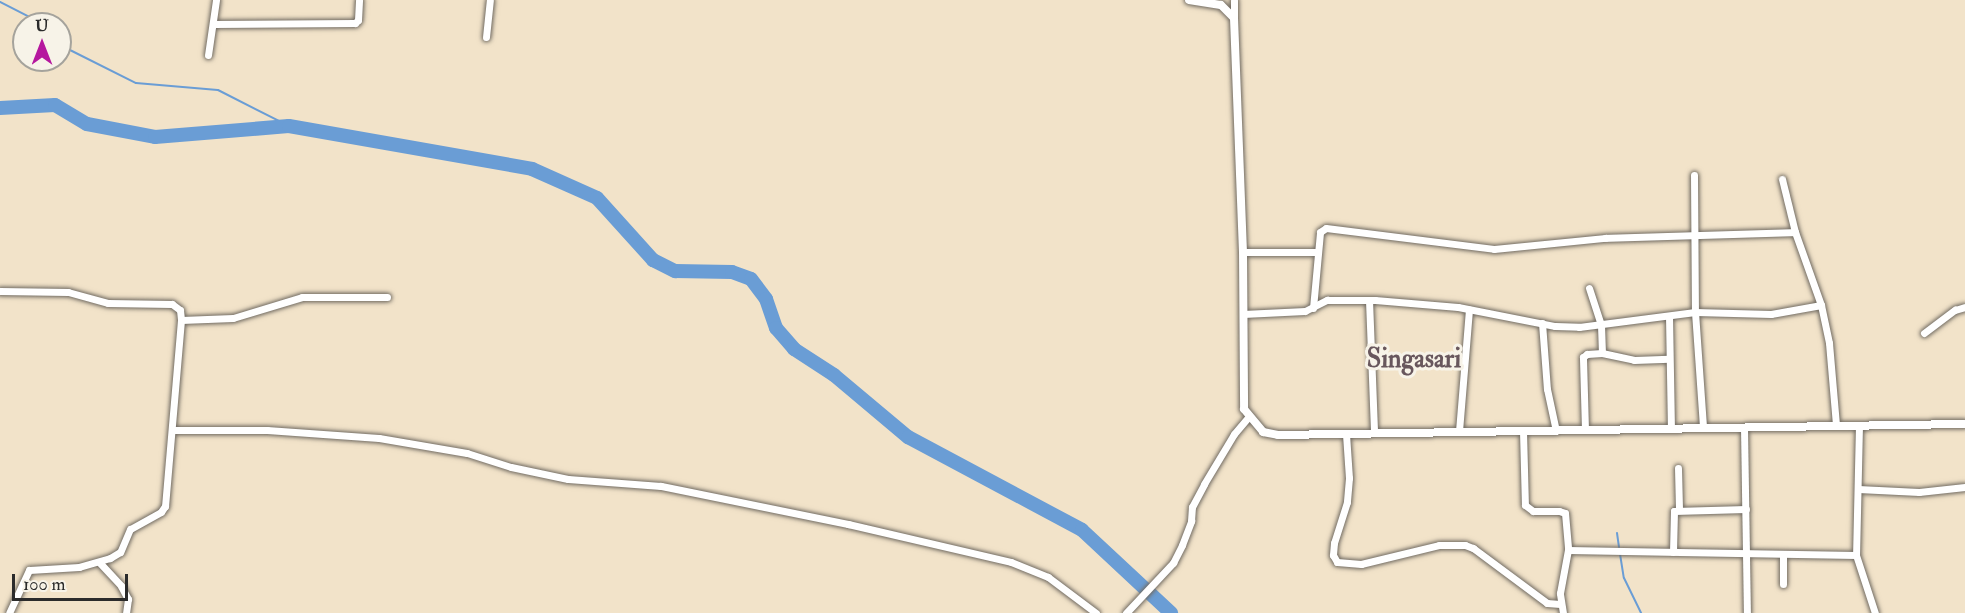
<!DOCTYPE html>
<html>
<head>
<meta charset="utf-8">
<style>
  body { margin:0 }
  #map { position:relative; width:1965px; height:613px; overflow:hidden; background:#f2e3c9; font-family:"IM FELL Double Pica",serif }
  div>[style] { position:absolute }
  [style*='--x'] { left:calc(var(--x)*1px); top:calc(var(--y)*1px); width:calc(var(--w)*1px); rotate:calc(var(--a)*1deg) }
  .stream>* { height:2px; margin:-1px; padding:0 1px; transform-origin:1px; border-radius:1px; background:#6a9dd5 }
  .river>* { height:14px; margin:-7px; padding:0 7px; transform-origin:7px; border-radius:7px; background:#6a9dd5 }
  .roads { filter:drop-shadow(0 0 2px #716b62) drop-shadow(0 0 2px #716b62) }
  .minor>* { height:7px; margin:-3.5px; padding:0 3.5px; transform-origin:3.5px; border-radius:3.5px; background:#fff }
  .tertiary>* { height:8px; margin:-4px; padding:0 4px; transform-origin:4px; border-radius:4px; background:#fff }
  span { translate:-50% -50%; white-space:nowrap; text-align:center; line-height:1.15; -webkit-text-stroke:6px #f7f3e8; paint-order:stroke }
  .quarter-label { font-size:26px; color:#68575d; font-weight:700 }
  .north { position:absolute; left:12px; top:12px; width:60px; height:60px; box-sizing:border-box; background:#f7f3e8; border:2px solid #a5a39c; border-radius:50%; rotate:0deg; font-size:16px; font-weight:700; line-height:24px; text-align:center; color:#2b2b2b }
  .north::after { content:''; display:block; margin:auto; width:21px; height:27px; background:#b5179e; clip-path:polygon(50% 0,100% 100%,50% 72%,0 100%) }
  .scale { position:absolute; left:12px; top:574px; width:116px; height:27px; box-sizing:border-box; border:3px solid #2b2b2b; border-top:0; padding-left:8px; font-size:18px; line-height:21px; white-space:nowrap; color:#2b2b2b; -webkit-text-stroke:4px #f7f3e8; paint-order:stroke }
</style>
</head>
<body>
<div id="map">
  <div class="stream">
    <div style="--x:0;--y:2;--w:34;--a:27"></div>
    <div style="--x:30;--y:17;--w:10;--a:45"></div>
    <div style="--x:60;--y:45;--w:85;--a:26.6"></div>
    <div style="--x:136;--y:83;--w:82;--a:4.9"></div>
    <div style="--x:218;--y:90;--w:80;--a:26.9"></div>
    <div style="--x:1617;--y:533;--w:15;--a:82"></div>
    <div style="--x:1620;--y:554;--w:24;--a:81"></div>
    <div style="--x:1624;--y:578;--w:39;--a:64"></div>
  </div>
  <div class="river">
    <div style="--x:0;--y:108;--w:55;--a:-3.1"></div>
    <div style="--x:55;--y:105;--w:37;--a:31"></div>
    <div style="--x:87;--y:124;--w:69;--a:10.8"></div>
    <div style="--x:155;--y:137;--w:134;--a:-4.7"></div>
    <div style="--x:289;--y:126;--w:247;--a:10"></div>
    <div style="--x:532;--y:169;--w:71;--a:24"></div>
    <div style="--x:597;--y:198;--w:84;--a:47.9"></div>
    <div style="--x:653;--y:260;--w:25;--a:27"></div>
    <div style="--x:675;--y:271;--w:57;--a:1"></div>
    <div style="--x:732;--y:272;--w:20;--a:20"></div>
    <div style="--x:751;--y:279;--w:25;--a:53"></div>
    <div style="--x:766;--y:299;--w:31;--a:71"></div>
    <div style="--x:776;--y:328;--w:28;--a:49"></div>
    <div style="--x:794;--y:349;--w:48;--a:33"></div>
    <div style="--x:834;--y:375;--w:97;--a:40"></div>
    <div style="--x:908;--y:437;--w:197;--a:28.1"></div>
    <div style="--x:1082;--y:530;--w:122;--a:43"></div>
  </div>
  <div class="roads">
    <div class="minor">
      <div style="--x:1234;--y:0;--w:18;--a:90"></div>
      <div style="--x:213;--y:24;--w:142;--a:-0.4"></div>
      <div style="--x:355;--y:23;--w:4;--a:-45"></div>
      <div style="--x:358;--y:20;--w:20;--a:-87"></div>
      <div style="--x:486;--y:37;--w:37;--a:-84"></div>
      <div style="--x:208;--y:55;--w:56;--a:-81.7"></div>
      <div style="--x:1694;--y:175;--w:137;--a:89.6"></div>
      <div style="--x:1695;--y:312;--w:115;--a:86"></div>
      <div style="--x:1782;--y:179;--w:55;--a:76.2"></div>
      <div style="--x:1243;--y:252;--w:75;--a:0"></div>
      <div style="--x:1589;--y:288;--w:39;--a:72"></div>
      <div style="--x:1601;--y:325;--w:28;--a:88"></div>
      <div style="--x:1602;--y:353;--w:33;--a:12"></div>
      <div style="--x:1634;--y:360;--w:35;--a:-2"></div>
      <div style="--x:0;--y:291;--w:68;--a:0.8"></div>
      <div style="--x:68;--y:292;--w:41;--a:15.4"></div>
      <div style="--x:108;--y:303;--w:64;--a:0.9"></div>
      <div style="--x:172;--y:304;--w:10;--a:37"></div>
      <div style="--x:180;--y:310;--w:10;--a:84"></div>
      <div style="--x:181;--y:320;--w:187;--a:94.9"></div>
      <div style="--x:165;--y:506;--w:7;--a:124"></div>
      <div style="--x:161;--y:512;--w:35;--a:151"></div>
      <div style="--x:130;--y:529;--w:25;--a:113"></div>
      <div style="--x:120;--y:552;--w:12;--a:149"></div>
      <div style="--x:110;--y:558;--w:32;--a:164"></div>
      <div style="--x:79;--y:567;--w:50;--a:176.6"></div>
      <div style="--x:29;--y:570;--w:47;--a:114.9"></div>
      <div style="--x:1369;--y:300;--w:133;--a:87.8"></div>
      <div style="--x:1313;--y:308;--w:76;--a:-84.7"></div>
      <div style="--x:1320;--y:232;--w:7;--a:-34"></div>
      <div style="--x:1326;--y:228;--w:169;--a:7.1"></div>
      <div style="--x:1494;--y:249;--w:112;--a:-5.7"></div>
      <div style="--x:1605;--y:238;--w:190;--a:-1.8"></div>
      <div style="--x:1795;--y:232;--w:77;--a:70.4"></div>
      <div style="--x:1821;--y:305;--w:39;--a:78"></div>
      <div style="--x:1829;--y:343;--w:81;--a:85.1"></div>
      <div style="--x:1243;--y:314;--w:62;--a:-2.8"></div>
      <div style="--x:1305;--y:311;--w:25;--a:-27"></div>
      <div style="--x:1327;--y:300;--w:48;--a:0"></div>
      <div style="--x:1375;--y:300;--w:83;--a:4.8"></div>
      <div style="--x:1458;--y:307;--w:99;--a:11.1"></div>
      <div style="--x:1555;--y:326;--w:24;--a:2"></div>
      <div style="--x:1579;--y:327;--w:117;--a:-7.4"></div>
      <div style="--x:1695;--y:312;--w:76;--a:1.5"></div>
      <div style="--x:1771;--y:314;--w:51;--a:-10.2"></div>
      <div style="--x:1669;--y:316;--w:112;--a:89"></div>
      <div style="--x:181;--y:320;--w:52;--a:-2.2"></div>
      <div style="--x:233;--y:318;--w:72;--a:-16.9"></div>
      <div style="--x:302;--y:297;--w:85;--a:0"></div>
      <div style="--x:1542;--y:323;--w:66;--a:85.7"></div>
      <div style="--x:1547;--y:389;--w:43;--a:77.9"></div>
      <div style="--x:1924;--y:333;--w:39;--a:-37"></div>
      <div style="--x:1955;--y:310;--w:10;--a:-17"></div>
      <div style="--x:1859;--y:425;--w:130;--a:91.3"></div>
      <div style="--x:1856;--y:555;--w:61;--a:71.9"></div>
      <div style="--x:1744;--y:427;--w:186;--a:89.1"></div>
      <div style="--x:173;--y:430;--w:94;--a:0"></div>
      <div style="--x:267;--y:430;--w:112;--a:4.1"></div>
      <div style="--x:379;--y:438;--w:89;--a:9.7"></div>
      <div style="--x:467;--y:453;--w:46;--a:17.7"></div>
      <div style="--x:511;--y:467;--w:58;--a:11.9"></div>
      <div style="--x:568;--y:479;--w:93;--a:4.3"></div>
      <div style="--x:661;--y:486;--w:191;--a:11.5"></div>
      <div style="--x:848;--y:524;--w:167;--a:13.1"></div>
      <div style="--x:1011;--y:562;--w:40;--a:22"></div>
      <div style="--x:1048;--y:577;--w:60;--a:36.9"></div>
      <div style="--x:1585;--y:430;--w:73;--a:-91.6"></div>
      <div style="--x:1583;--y:357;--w:5;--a:-37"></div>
      <div style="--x:1587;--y:354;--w:15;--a:-4"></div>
      <div style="--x:1459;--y:431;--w:122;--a:-85.3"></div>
      <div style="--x:1523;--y:431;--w:74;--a:88.5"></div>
      <div style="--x:1525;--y:505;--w:10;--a:37"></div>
      <div style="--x:1533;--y:511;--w:26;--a:0"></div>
      <div style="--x:1559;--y:511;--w:6;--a:18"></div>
      <div style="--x:1565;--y:513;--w:37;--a:85"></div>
      <div style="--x:1568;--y:550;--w:288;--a:1"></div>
      <div style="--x:1346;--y:434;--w:44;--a:86.1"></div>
      <div style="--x:1349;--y:478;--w:24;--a:95"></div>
      <div style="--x:1347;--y:502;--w:43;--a:107.6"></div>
      <div style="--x:1334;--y:543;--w:12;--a:95"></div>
      <div style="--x:1333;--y:555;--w:8;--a:60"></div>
      <div style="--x:1337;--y:562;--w:24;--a:5"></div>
      <div style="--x:1361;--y:564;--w:80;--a:-13.7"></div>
      <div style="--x:1439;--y:545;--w:26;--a:0"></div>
      <div style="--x:1465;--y:545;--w:9;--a:21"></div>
      <div style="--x:1473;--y:548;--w:92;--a:36.6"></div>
      <div style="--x:1547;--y:603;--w:13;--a:4"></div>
      <div style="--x:1678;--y:468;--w:41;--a:88.6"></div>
      <div style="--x:1858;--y:489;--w:61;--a:2.8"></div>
      <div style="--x:1919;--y:492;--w:46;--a:-6.2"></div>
      <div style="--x:1673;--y:552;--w:41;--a:-88.6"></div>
      <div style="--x:1674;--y:511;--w:72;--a:-1.6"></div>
      <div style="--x:99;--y:562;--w:33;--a:47"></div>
      <div style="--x:121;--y:586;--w:15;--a:62"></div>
      <div style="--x:128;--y:599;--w:14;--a:98"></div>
      <div style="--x:1783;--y:584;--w:29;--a:-90"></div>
      <div style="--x:1126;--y:613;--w:69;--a:-46.8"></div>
      <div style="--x:1173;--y:563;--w:20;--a:-63"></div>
      <div style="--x:1182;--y:545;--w:26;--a:-69"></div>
      <div style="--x:1191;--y:521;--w:14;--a:-86"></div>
      <div style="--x:1192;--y:507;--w:26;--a:-62"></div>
      <div style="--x:1204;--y:484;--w:58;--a:-59"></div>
      <div style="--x:1234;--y:434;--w:23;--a:-50"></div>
      <div style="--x:1563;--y:613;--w:20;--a:-99"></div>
      <div style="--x:1560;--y:593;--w:44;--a:-79.5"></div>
    </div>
    <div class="tertiary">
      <div style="--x:1189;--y:0;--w:32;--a:9"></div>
      <div style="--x:1221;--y:5;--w:18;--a:45"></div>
      <div style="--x:1234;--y:18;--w:234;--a:87.8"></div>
      <div style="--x:1243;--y:252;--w:157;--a:89.6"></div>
      <div style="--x:1244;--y:409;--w:30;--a:50"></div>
      <div style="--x:1263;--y:432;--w:15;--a:11"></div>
      <div style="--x:1278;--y:435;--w:687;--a:-0.92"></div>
    </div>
  </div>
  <div class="quarter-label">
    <span style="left:1414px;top:360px">Singasari</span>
  </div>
  <div class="north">U</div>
  <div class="scale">100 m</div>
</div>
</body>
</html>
